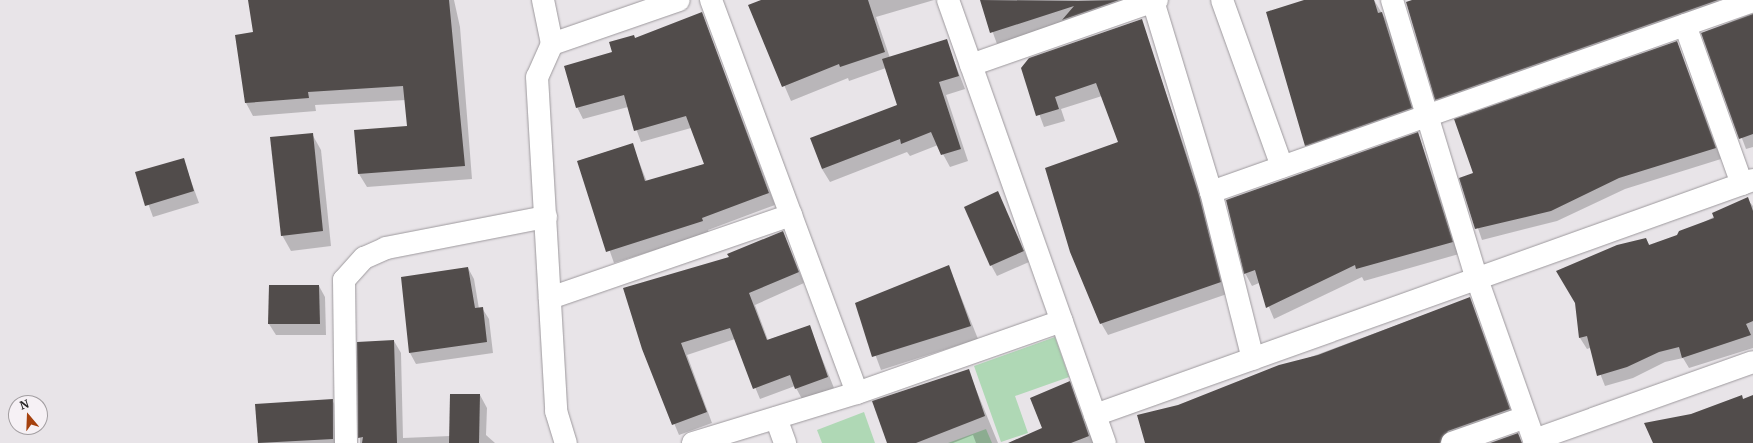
<!DOCTYPE html>
<html>
<head>
<meta charset="utf-8">
<style>
  body { margin:0 }
  #map { position:relative; width:1753px; height:443px; overflow:hidden; background:#e8e4e8; font-family:Merriweather,serif }
  div>[style] { position:absolute }
  [style*='--x'] { left:calc(var(--x)*1px); top:calc(var(--y)*1px); width:calc(var(--w)*1px); rotate:calc(var(--a)*1deg) }
  .green>* { inset:0; background:#afd8b5 }
  .shadow>* { inset:0; background:#0003 }
  .building>* { inset:0; background:#514c4b }
  .roads { filter:drop-shadow(0 0 1px #9d999d) drop-shadow(0 0 1px #9d999d) }
  .minor>* { height:22px; margin:-11px; padding:0 11px; transform-origin:11px; border-radius:11px; background:#fff }
  span { translate:-50% -50%; white-space:nowrap; text-align:center; line-height:1.15; -webkit-text-stroke:4px #f6f1f5; paint-order:stroke }
  .north { position:absolute; left:8px; top:395px; width:40px; height:40px; box-sizing:border-box; background:#f6f1f5; border:1px solid #a29ea1; border-radius:50%; rotate:341deg; font-size:11px; font-weight:700; line-height:16px; text-align:center; color:#232122 }
  .north::after { content:''; display:block; margin:auto; width:14px; height:18px; background:#a5410e; clip-path:polygon(50% 0,100% 100%,50% 72%,0 100%) }
</style>
</head>
<body>
<div id="map">
  <div class="green">
    <div style="clip-path:polygon(1055px 337px,1069px 377px,1015px 396px,1028px 433px,1001px 442px,974px 366px)"></div>
    <div style="clip-path:polygon(864px 412px,875px 443px,822px 443px,817px 430px)"></div>
    <div style="clip-path:polygon(986px 429px,992px 443px,948px 443px)"></div>
  </div>
  <div class="shadow">
    <div style="clip-path:polygon(249px 0,454px 0,460px 27px,472px 179px,367px 187px,359px 174px,355px 131px,408px 127px,406px 100px,315px 105px,316px 111px,253px 116px,246px 103px,236px 36px,254px 33px)"></div>
    <div style="clip-path:polygon(764px 0,934px 0,876px 17px,890px 58px,946px 40px,965px 89px,946px 95px,968px 161px,950px 167px,938px 145px,910px 156px,907px 152px,830px 182px,822px 169px,898px 105px,886px 68px,849px 81px,848px 78px,791px 101px,750px 6px)"></div>
    <div style="clip-path:polygon(981px 0,1139px 0,997px 44px)"></div>
    <div style="clip-path:polygon(1307px 0,1374px 0,1389px 25px,1418px 120px,1312px 157px,1306px 145px)"></div>
    <div style="clip-path:polygon(1415px 0,1719px 0,1723px 11px,1443px 110px,1436px 99px)"></div>
    <div style="clip-path:polygon(1753px 13px,1753px 147px,1746px 149px,1702px 33px)"></div>
    <div style="clip-path:polygon(702px 14px,775px 205px,708px 230px,709px 233px,614px 263px,578px 161px,632px 144px,647px 182px,705px 164px,691px 128px,641px 142px,628px 107px,583px 119px,577px 107px,613px 53px,635px 39px)"></div>
    <div style="clip-path:polygon(1141px 20px,1205px 208px,1227px 294px,1108px 335px,1101px 323px,1119px 143px,1102px 96px,1061px 109px,1065px 121px,1044px 127px,1022px 68px)"></div>
    <div style="clip-path:polygon(1677px 42px,1721px 159px,1625px 189px,1557px 221px,1482px 240px,1461px 179px,1474px 174px)"></div>
    <div style="clip-path:polygon(1418px 133px,1459px 254px,1364px 281px,1362px 277px,1274px 319px,1259px 283px,1252px 286px,1245px 273px)"></div>
    <div style="clip-path:polygon(312px 134px,321px 150px,331px 246px,291px 251px,282px 235px)"></div>
    <div style="clip-path:polygon(183px 159px,199px 203px,153px 217px,137px 173px)"></div>
    <div style="clip-path:polygon(997px 192px,1029px 262px,997px 276px,991px 265px)"></div>
    <div style="clip-path:polygon(1747px 199px,1753px 206px,1753px 348px,1689px 368px,1683px 358px,1665px 362px,1633px 378px,1605px 386px,1590px 348px,1587px 349px,1580px 338px,1576px 303px,1646px 239px,1650px 246px,1678px 236px)"></div>
    <div style="clip-path:polygon(783px 232px,804px 283px,755px 305px,768px 340px,809px 326px,834px 388px,802px 399px,795px 386px,760px 399px,735px 339px,687px 355px,712px 423px,679px 435px,643px 349px,730px 258px)"></div>
    <div style="clip-path:polygon(949px 267px,978px 339px,881px 370px,856px 303px)"></div>
    <div style="clip-path:polygon(468px 268px,474px 279px,479px 309px,482px 308px,489px 319px,493px 353px,416px 364px,410px 353px,402px 278px)"></div>
    <div style="clip-path:polygon(270px 286px,319px 286px,325px 297px,326px 335px,276px 335px,269px 324px)"></div>
    <div style="clip-path:polygon(1470px 298px,1517px 423px,1461px 443px,1146px 443px,1178px 406px)"></div>
    <div style="clip-path:polygon(394px 341px,401px 353px,403px 438px,450px 436px,480px 395px,487px 408px,486px 435px,495px 443px,360px 443px,358px 343px)"></div>
    <div style="clip-path:polygon(968px 370px,998px 443px,976px 443px,973px 435px,953px 443px,888px 443px)"></div>
    <div style="clip-path:polygon(1069px 382px,1094px 443px,1026px 443px,1044px 428px)"></div>
    <div style="clip-path:polygon(332px 400px,341px 415px,342px 443px,259px 443px,256px 405px)"></div>
  </div>
  <div class="building">
    <div style="clip-path:polygon(248px 0,449px 0,465px 166px,358px 174px,354px 130px,407px 126px,403px 86px,308px 92px,309px 98px,245px 103px,235px 35px,253px 32px)"></div>
    <div style="clip-path:polygon(761px 0,868px 0,885px 52px,840px 67px,839px 64px,782px 87px,748px 5px)"></div>
    <div style="clip-path:polygon(980px 0,1078px 1px,1119px 0,1062px 20px,1074px 6px,990px 33px)"></div>
    <div style="clip-path:polygon(1304px 0,1374px 0,1378px 13px,1382px 12px,1412px 108px,1305px 146px,1266px 12px)"></div>
    <div style="clip-path:polygon(1412px 0,1718px 0,1435px 100px,1406px 2px)"></div>
    <div style="clip-path:polygon(702px 12px,769px 193px,702px 218px,703px 221px,606px 252px,577px 161px,633px 143px,645px 181px,704px 164px,686px 116px,634px 131px,624px 95px,576px 108px,564px 66px,612px 52px,609px 42px,634px 35px,635px 38px)"></div>
    <div style="clip-path:polygon(1753px 14px,1753px 134px,1739px 139px,1701px 33px)"></div>
    <div style="clip-path:polygon(1142px 19px,1199px 195px,1221px 282px,1100px 324px,1070px 252px,1045px 168px,1118px 142px,1096px 83px,1055px 97px,1059px 109px,1036px 116px,1021px 68px,1029px 58px)"></div>
    <div style="clip-path:polygon(947px 39px,959px 76px,939px 82px,961px 149px,941px 155px,931px 132px,901px 144px,900px 139px,822px 169px,810px 138px,897px 105px,882px 59px)"></div>
    <div style="clip-path:polygon(1677px 41px,1716px 148px,1619px 178px,1551px 211px,1475px 229px,1459px 178px,1473px 173px,1454px 119px)"></div>
    <div style="clip-path:polygon(1418px 132px,1453px 242px,1356px 269px,1355px 265px,1266px 308px,1255px 270px,1244px 274px,1226px 200px)"></div>
    <div style="clip-path:polygon(313px 133px,323px 231px,281px 236px,270px 137px)"></div>
    <div style="clip-path:polygon(184px 158px,194px 191px,145px 206px,135px 172px)"></div>
    <div style="clip-path:polygon(998px 191px,1024px 251px,990px 266px,964px 207px)"></div>
    <div style="clip-path:polygon(1748px 197px,1753px 211px,1753px 321px,1746px 324px,1751px 335px,1682px 358px,1679px 347px,1659px 352px,1627px 367px,1597px 376px,1587px 336px,1579px 338px,1575px 303px,1556px 271px,1617px 245px,1646px 238px,1649px 245px,1677px 235px,1679px 231px,1714px 218px,1712px 213px)"></div>
    <div style="clip-path:polygon(783px 231px,799px 272px,749px 293px,767px 340px,810px 325px,828px 377px,795px 389px,790px 375px,753px 389px,730px 328px,681px 343px,707px 412px,672px 425px,642px 349px,623px 288px,729px 257px,727px 254px)"></div>
    <div style="clip-path:polygon(949px 265px,971px 326px,872px 357px,855px 303px)"></div>
    <div style="clip-path:polygon(468px 267px,475px 308px,483px 307px,487px 342px,409px 353px,401px 277px)"></div>
    <div style="clip-path:polygon(269px 285px,319px 285px,320px 324px,268px 324px)"></div>
    <div style="clip-path:polygon(1470px 297px,1510px 409px,1448px 431px,1440px 443px,1145px 443px,1137px 415px,1178px 405px,1279px 365px,1318px 355px)"></div>
    <div style="clip-path:polygon(394px 340px,397px 443px,362px 443px,363px 437px,358px 438px,357px 342px)"></div>
    <div style="clip-path:polygon(969px 369px,985px 416px,916px 443px,887px 443px,872px 401px)"></div>
    <div style="clip-path:polygon(1070px 381px,1089px 436px,1071px 443px,1008px 443px,1042px 428px,1030px 398px)"></div>
    <div style="clip-path:polygon(450px 394px,480px 394px,479px 443px,449px 443px)"></div>
    <div style="clip-path:polygon(1742px 395px,1743px 399px,1753px 395px,1753px 443px,1653px 443px,1644px 423px,1691px 414px)"></div>
    <div style="clip-path:polygon(333px 399px,333px 439px,258px 443px,255px 404px)"></div>
    <div style="clip-path:polygon(1518px 433px,1522px 443px,1490px 443px)"></div>
  </div>
  <div class="roads">
    <div class="minor">
      <div style="--x:543;--y:0;--w:45;--a:78.4"></div>
      <div style="--x:552;--y:44;--w:36;--a:114"></div>
      <div style="--x:537;--y:77;--w:335;--a:86.7"></div>
      <div style="--x:556;--y:411;--w:34;--a:73"></div>
      <div style="--x:711;--y:0;--w:419;--a:69.6"></div>
      <div style="--x:948;--y:0;--w:470;--a:70.5"></div>
      <div style="--x:1222;--y:0;--w:177;--a:70.2"></div>
      <div style="--x:1392;--y:0;--w:292;--a:73.1"></div>
      <div style="--x:1477;--y:279;--w:174;--a:70.5"></div>
      <div style="--x:1153;--y:1;--w:200;--a:73.1"></div>
      <div style="--x:1211;--y:192;--w:172;--a:75.9"></div>
      <div style="--x:1685;--y:25;--w:169;--a:70.3"></div>
      <div style="--x:552;--y:44;--w:134;--a:-19.1"></div>
      <div style="--x:971;--y:65;--w:197;--a:-19.3"></div>
      <div style="--x:1211;--y:192;--w:575;--a:-19.41"></div>
      <div style="--x:550;--y:298;--w:255;--a:-19"></div>
      <div style="--x:1095;--y:415;--w:699;--a:-19.65"></div>
      <div style="--x:776;--y:418;--w:27;--a:70"></div>
      <div style="--x:1534;--y:440;--w:232;--a:-19.6"></div>
      <div style="--x:346;--y:443;--w:163;--a:-90.7"></div>
      <div style="--x:344;--y:280;--w:30;--a:-48"></div>
      <div style="--x:364;--y:258;--w:24;--a:-24"></div>
      <div style="--x:386;--y:248;--w:163;--a:-11"></div>
      <div style="--x:693;--y:443;--w:171;--a:-17"></div>
      <div style="--x:857;--y:393;--w:217;--a:-19.4"></div>
      <div style="--x:1452;--y:443;--w:78;--a:-19.4"></div>
    </div>
  </div>
  <div class="north">N</div>
</div>
</body>
</html>
